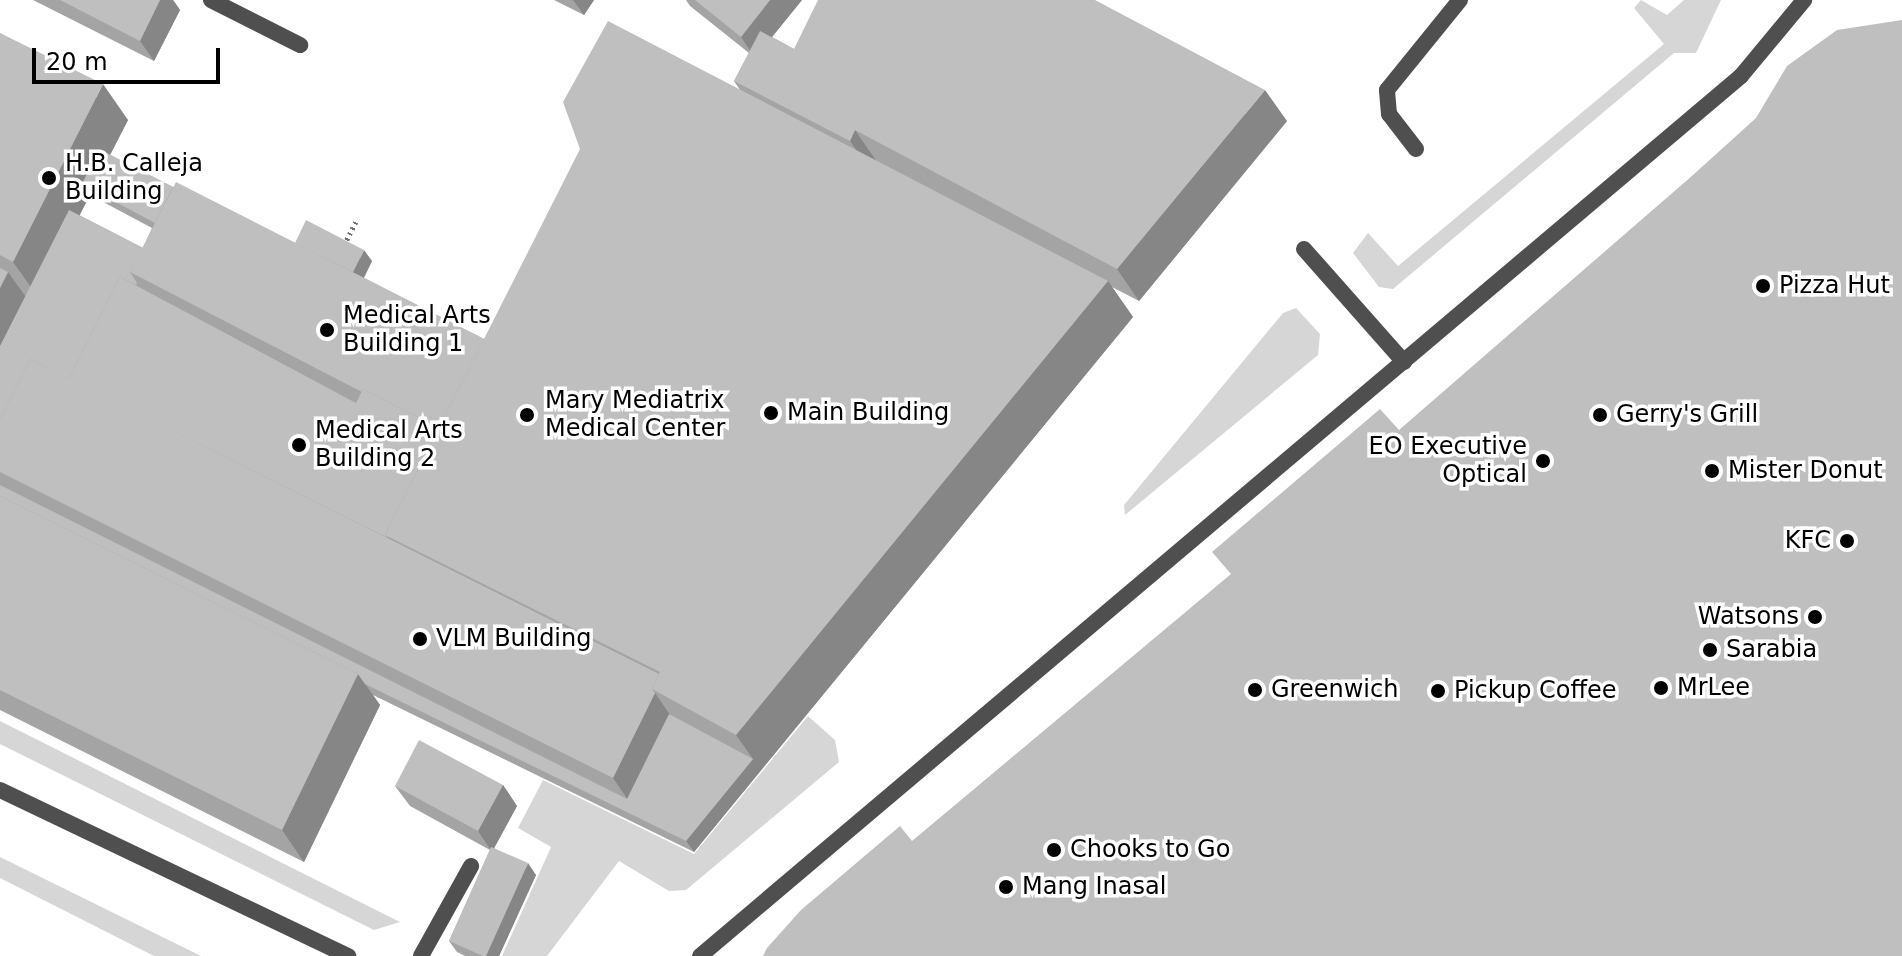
<!DOCTYPE html>
<html>
<head>
<meta charset="utf-8">
<style>
  body { margin:0 }
  #map { position:relative; width:1902px; height:956px; overflow:hidden; background:#fff; font-family:"DejaVu Sans",sans-serif }
  div>[style] { position:absolute }
  [style*='--x'] { left:calc(var(--x)*1px); top:calc(var(--y)*1px); width:calc(var(--w)*1px); rotate:calc(var(--a)*1deg) }
  .green>* { inset:0; background:#d6d6d6 }
  .path>* { height:5px; margin-top:-2.5px; transform-origin:0; background:repeating-linear-gradient(90deg,#717171 0 2px,transparent 0 6px) }
  .service>* { height:16px; margin:-8px; padding:0 8px; transform-origin:8px; border-radius:8px; background:#4f4f4f }
  .wall>* { inset:0; background:#a4a4a4 }
  .shaded-wall>* { inset:0; background:#868686 }
  .building>* { inset:0; background:#bfbfbf }
  .dots>* { width:22px; height:22px; translate:-50% -50%; box-sizing:border-box; border:4px solid #fff; border-radius:50% }
  span { translate:-50% -50%; white-space:nowrap; text-align:center; line-height:1.15; -webkit-text-stroke:7px #fff; paint-order:stroke }
  .poi-label { font-size:24px; color:#000 }
  .left { translate:0 -50%; text-align:left }
  .right { translate:-100% -50%; text-align:right }
  .scale { position:absolute; left:32px; top:48px; width:188px; height:36px; box-sizing:border-box; border:4px solid #000; border-top:0; padding-left:10px; font-size:24px; line-height:28px; white-space:nowrap; color:#000; -webkit-text-stroke:6px #fff; paint-order:stroke }
</style>
</head>
<body>
<div id="map">
  <div class="green">
    <div style="clip-path:polygon(1641px 0,1667px 15px,1684px 0,1721px 0,1696px 53px,1674px 53px,1393px 289px,1379px 287px,1353px 253px,1368px 233px,1398px 266px,1664px 44px,1634px 8px)"></div>
    <div style="clip-path:polygon(1296px 308px,1320px 334px,1318px 355px,1125px 515px,1124px 505px,1283px 313px)"></div>
    <div style="clip-path:polygon(808px 716px,835px 740px,839px 762px,686px 890px,669px 891px,619px 861px,547px 956px,502px 956px,551px 847px,518px 828px,543px 780px,694px 854px)"></div>
    <div style="clip-path:polygon(0 721px,380px 912px,400px 922px,374px 930px,0 744px)"></div>
    <div style="clip-path:polygon(0 857px,201px 956px,154px 956px,0 878px)"></div>
  </div>
  <div class="path">
    <div style="--x:344;--y:245;--w:30;--a:-63"></div>
  </div>
  <div class="service">
    <div style="--x:211;--y:0;--w:100;--a:26.8"></div>
    <div style="--x:1416;--y:149;--w:44;--a:-127.6"></div>
    <div style="--x:1389;--y:114;--w:24;--a:-95"></div>
    <div style="--x:1387;--y:90;--w:116;--a:-51"></div>
    <div style="--x:1304;--y:249;--w:151;--a:48.5"></div>
    <div style="--x:0;--y:790;--w:386;--a:25.5"></div>
    <div style="--x:421;--y:956;--w:103;--a:-60.9"></div>
    <div style="--x:700;--y:956;--w:1363;--a:-40.21"></div>
    <div style="--x:1741;--y:76;--w:99;--a:-50.3"></div>
  </div>
  <div class="wall">
    <div style="clip-path:polygon(33px 0,173px 0,180px 10px,154px 61px)"></div>
    <div style="clip-path:polygon(554px 0,594px 0,584px 15px)"></div>
    <div style="clip-path:polygon(evenodd,686px 0,802px 0,772px 37px,794px 49px,1287px 121px,1139px 301px,1112px 287px,1133px 317px,694px 852px,373px 695px,380px 705px,304px 862px,0 710px,0 33px,128px 120px,110px 155px,173px 187px,295px 243px,372px 261px,364px 278px,484px 339px,740px 90px,734px 81px,749px 53px,690px 6px,686px 0,90px 195px,152px 228px,143px 248px,79px 215px,90px 195px)"></div>
    <div style="clip-path:polygon(503px 785px,517px 806px,494px 848px,536px 875px,499px 956px,465px 956px,457px 952px,449px 941px,490px 850px,410px 806px,395px 786px)"></div>
  </div>
  <div class="shaded-wall">
    <div style="clip-path:polygon(160px 0,173px 0,180px 10px,154px 61px,140px 41px)"></div>
    <div style="clip-path:polygon(573px 0,594px 0,584px 15px)"></div>
    <div style="clip-path:polygon(770px 0,802px 0,755px 58px,741px 37px)"></div>
    <div style="clip-path:polygon(103px 84px,128px 120px,92px 190px,82px 184px,90px 195px,38px 297px,13px 262px)"></div>
    <div style="clip-path:polygon(1265px 90px,1287px 121px,1139px 301px,1117px 269px)"></div>
    <div style="clip-path:polygon(855px 130px,877px 162px,872px 173px,850px 141px)"></div>
    <div style="clip-path:polygon(364px 250px,372px 261px,358px 289px,350px 278px)"></div>
    <div style="clip-path:polygon(8px 272px,33px 307px,0 373px,0 288px)"></div>
    <div style="clip-path:polygon(1108px 281px,1133px 317px,694px 852px,686px 841px,753px 759px,736px 735px)"></div>
    <div style="clip-path:polygon(358px 674px,380px 705px,304px 862px,282px 830px)"></div>
    <div style="clip-path:polygon(655px 693px,677px 725px,635px 810px,613px 778px)"></div>
    <div style="clip-path:polygon(503px 785px,517px 806px,492px 852px,478px 831px)"></div>
    <div style="clip-path:polygon(528px 863px,536px 875px,499px 956px,486px 956px)"></div>
  </div>
  <div class="building">
    <div style="clip-path:polygon(60px 0,160px 0,140px 41px)"></div>
    <div style="clip-path:polygon(695px 0,770px 0,741px 37px)"></div>
    <div style="clip-path:polygon(818px 0,1095px 0,1265px 90px,1117px 269px,855px 130px,850px 141px,734px 81px,760px 31px,794px 49px)"></div>
    <div style="clip-path:polygon(1902px 20px,1902px 956px,763px 956px,767px 948px,801px 910px,900px 826px,912px 841px,1231px 574px,1212px 552px,1380px 409px,1399px 430px,1693px 175px,1756px 118px,1787px 66px,1837px 30px)"></div>
    <div style="clip-path:polygon(608px 21px,1108px 281px,736px 735px,652px 689px,660px 672px,385px 535px,580px 149px,563px 102px)"></div>
    <div style="clip-path:polygon(0 33px,103px 84px,13px 262px,0 255px)"></div>
    <div style="clip-path:polygon(99px 149px,173px 187px,155px 223px,82px 184px)"></div>
    <div style="clip-path:polygon(176px 182px,484px 339px,439px 428px,363px 389px,362px 392px,130px 272px)"></div>
    <div style="clip-path:polygon(69px 210px,143px 248px,130px 272px,137px 283px,136px 285px,120px 277px,69px 379px,30px 359px,0 419px,0 346px)"></div>
    <div style="clip-path:polygon(306px 220px,364px 250px,353px 272px,295px 243px)"></div>
    <div style="clip-path:polygon(0 268px,8px 272px,0 288px)"></div>
    <div style="clip-path:polygon(120px 277px,356px 403px,363px 389px,439px 428px,385px 535px,388px 538px,69px 379px)"></div>
    <div style="clip-path:polygon(30px 359px,659px 674px,652px 689px,655px 693px,613px 778px,0 472px,0 419px)"></div>
    <div style="clip-path:polygon(0 485px,627px 799px,669px 714px,753px 759px,686px 841px,365px 684px,358px 674px,0 496px)"></div>
    <div style="clip-path:polygon(0 496px,358px 674px,282px 830px,0 690px)"></div>
    <div style="clip-path:polygon(419px 740px,503px 785px,478px 831px,395px 786px)"></div>
    <div style="clip-path:polygon(491px 847px,528px 863px,486px 956px,483px 956px,449px 941px)"></div>
  </div>
  <div class="dots">
    <div style="left:49px;top:178px;background:#000"></div>
    <div style="left:1763px;top:286px;background:#000"></div>
    <div style="left:327px;top:330px;background:#000"></div>
    <div style="left:771px;top:413px;background:#000"></div>
    <div style="left:527px;top:415px;background:#000"></div>
    <div style="left:1600px;top:415px;background:#000"></div>
    <div style="left:299px;top:445px;background:#000"></div>
    <div style="left:1543px;top:461px;background:#000"></div>
    <div style="left:1712px;top:471px;background:#000"></div>
    <div style="left:1847px;top:541px;background:#000"></div>
    <div style="left:1815px;top:617px;background:#000"></div>
    <div style="left:420px;top:639px;background:#000"></div>
    <div style="left:1710px;top:650px;background:#000"></div>
    <div style="left:1661px;top:688px;background:#000"></div>
    <div style="left:1255px;top:690px;background:#000"></div>
    <div style="left:1438px;top:691px;background:#000"></div>
    <div style="left:1054px;top:850px;background:#000"></div>
    <div style="left:1006px;top:887px;background:#000"></div>
  </div>
  <div class="poi-label">
    <span class="left" style="left:65px;top:178px">H.B. Calleja<br>Building</span>
    <span class="left" style="left:1779px;top:286px">Pizza Hut</span>
    <span class="left" style="left:343px;top:330px">Medical Arts<br>Building 1</span>
    <span class="left" style="left:545px;top:415px">Mary Mediatrix<br>Medical Center</span>
    <span class="left" style="left:787px;top:413px">Main Building</span>
    <span class="left" style="left:1616px;top:415px">Gerry's Grill</span>
    <span class="left" style="left:315px;top:445px">Medical Arts<br>Building 2</span>
    <span class="right" style="left:1527px;top:461px">EO Executive<br>Optical</span>
    <span class="left" style="left:1728px;top:471px">Mister Donut</span>
    <span class="right" style="left:1831px;top:541px">KFC</span>
    <span class="right" style="left:1799px;top:617px">Watsons</span>
    <span class="left" style="left:436px;top:639px">VLM Building</span>
    <span class="left" style="left:1726px;top:650px">Sarabia</span>
    <span class="left" style="left:1677px;top:688px">MrLee</span>
    <span class="left" style="left:1271px;top:690px">Greenwich</span>
    <span class="left" style="left:1454px;top:691px">Pickup Coffee</span>
    <span class="left" style="left:1070px;top:850px">Chooks to Go</span>
    <span class="left" style="left:1022px;top:887px">Mang Inasal</span>
  </div>
  <div class="scale">20 m</div>
</div>
</body>
</html>
